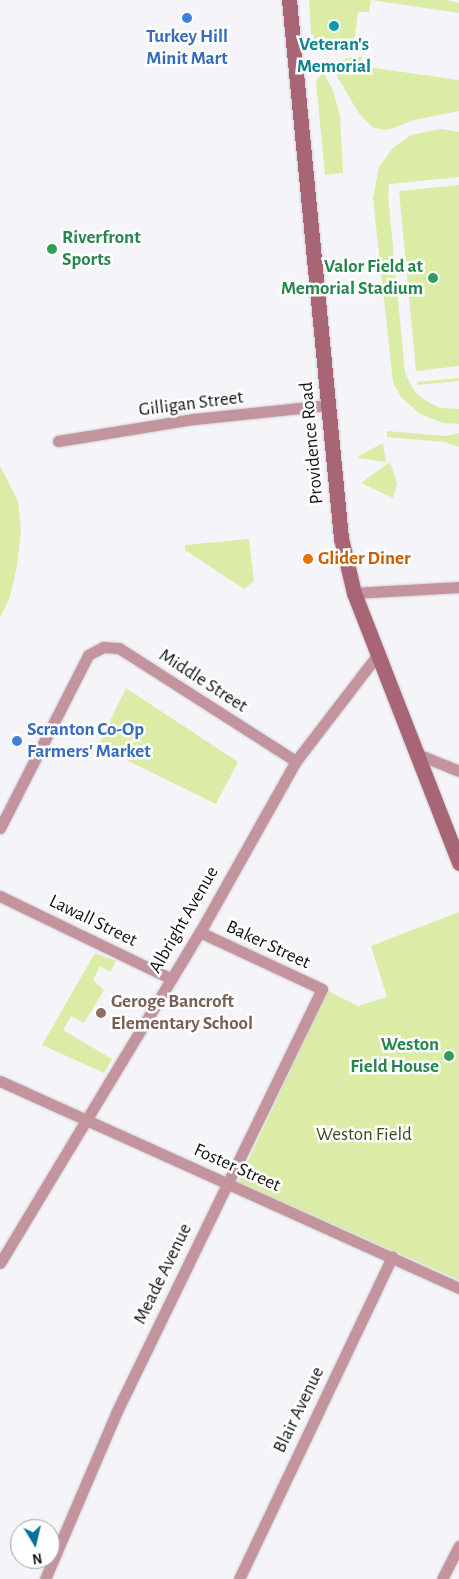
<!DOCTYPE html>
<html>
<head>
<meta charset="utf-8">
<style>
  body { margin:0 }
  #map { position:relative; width:459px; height:1579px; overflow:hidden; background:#f4f4f9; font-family:"Alegreya Sans",sans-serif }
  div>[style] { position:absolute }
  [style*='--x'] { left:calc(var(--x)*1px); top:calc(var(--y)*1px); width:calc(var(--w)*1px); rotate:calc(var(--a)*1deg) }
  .green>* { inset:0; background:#dbeca7 }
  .roads { filter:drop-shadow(0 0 1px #d0d0d4) drop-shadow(0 0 1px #d0d0d4) }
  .street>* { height:11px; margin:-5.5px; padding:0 5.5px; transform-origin:5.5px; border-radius:5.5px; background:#c3949e }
  .secondary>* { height:15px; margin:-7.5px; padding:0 7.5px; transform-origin:7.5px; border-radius:7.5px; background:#a86575 }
  .dots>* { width:14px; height:14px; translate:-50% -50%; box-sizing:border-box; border:2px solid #fff; border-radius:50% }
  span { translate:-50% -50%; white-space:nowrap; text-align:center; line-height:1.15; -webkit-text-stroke:5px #fff; paint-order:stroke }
  .shop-label { font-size:19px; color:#366cbe; font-weight:700 }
  .left { translate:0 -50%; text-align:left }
  .culture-label { font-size:19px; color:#0d838f; font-weight:700 }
  .leisure-label { font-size:19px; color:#27864d; font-weight:700 }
  .right { translate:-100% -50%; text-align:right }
  .street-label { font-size:19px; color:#121214 }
  .food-label { font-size:19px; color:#c56008; font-weight:700 }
  .education-label { font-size:19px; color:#785e54; font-weight:700 }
  .park-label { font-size:19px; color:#3d461c }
  .north { position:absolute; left:10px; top:1519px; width:50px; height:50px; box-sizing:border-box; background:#fff; border:1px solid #a0a0a1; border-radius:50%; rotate:171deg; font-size:14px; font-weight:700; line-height:20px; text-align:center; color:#121214 }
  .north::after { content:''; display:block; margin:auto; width:18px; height:22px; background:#05709c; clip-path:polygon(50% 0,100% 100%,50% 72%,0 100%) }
</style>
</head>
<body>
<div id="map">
  <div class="green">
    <div style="clip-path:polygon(309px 0,446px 0,459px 3px,459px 13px,371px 0,369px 12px,358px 12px,353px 52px,332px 52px,312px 50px)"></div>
    <div style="clip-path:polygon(352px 57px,362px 57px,361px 66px,459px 80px,459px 111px,414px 120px,388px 130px,373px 128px,358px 112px,330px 64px)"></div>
    <div style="clip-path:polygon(323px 72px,333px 90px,340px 116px,343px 173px,325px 175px,316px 81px)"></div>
    <div style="clip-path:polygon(441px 129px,459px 132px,459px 177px,389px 184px,388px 195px,405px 373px,414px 391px,426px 401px,440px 408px,459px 409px,459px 424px,443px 423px,420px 414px,401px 397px,393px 382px,373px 198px,379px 167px,393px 148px,411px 135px)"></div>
    <div style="clip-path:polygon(459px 185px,459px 366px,416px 371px,399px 191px)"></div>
    <div style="clip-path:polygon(459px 378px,459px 381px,418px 385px,417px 382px)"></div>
    <div style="clip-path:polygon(387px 431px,445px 436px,459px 433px,459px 447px,445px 442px,387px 437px)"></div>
    <div style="clip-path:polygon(383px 443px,386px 462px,358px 458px,359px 456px)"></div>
    <div style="clip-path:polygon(390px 462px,397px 483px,393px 498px,361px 483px)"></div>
    <div style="clip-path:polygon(0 466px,18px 501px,21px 529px,17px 566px,10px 597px,0 618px)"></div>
    <div style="clip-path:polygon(249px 539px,254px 581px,244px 589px,185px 550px,185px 545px)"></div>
    <div style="clip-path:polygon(126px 688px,238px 762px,216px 804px,98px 746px)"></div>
    <div style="clip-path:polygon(459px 912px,459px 1280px,238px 1182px,328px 991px,358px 1006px,387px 997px,371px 946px)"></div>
    <div style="clip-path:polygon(95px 953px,116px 961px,110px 972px,100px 966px,93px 980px,104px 990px,84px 1023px,71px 1016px,63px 1030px,112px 1059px,104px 1073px,42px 1045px)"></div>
  </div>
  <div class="roads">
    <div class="street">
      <div style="--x:58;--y:441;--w:138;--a:-9.2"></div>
      <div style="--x:194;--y:419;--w:136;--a:-5.9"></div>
      <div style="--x:354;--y:593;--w:105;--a:-3.3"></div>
      <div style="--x:417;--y:754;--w:45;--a:22"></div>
      <div style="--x:0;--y:828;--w:194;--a:-63"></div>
      <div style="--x:88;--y:655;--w:17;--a:-28"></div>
      <div style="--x:103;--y:647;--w:16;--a:4"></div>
      <div style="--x:119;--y:648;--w:210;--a:32.6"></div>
      <div style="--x:0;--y:896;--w:189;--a:25.8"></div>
      <div style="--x:0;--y:1081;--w:504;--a:24.27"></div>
      <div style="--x:0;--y:1263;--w:387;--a:-58.9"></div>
      <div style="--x:200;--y:932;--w:196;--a:-60.7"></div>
      <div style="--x:296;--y:761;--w:136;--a:-52.5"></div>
      <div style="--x:45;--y:1579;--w:181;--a:-66.8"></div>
      <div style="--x:116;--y:1413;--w:471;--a:-64.1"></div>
      <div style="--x:322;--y:989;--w:135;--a:-155"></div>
      <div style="--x:239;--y:1579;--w:357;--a:-64.6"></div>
      <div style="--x:442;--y:1579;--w:37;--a:-63"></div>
    </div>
    <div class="secondary">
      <div style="--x:289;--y:0;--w:541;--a:84.48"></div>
      <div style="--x:341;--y:538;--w:57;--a:76.7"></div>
      <div style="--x:354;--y:593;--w:290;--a:68.7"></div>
    </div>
  </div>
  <div class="dots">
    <div style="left:187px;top:18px;background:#3f7fe0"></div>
    <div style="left:334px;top:26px;background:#0f9aa8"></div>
    <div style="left:52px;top:249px;background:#2e9e5b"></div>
    <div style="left:433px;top:278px;background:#2e9e5b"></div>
    <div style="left:308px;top:559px;background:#e8710a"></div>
    <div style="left:17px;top:741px;background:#3f7fe0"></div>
    <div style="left:101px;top:1013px;background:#8d6e63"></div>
    <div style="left:449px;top:1056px;background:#2e9e5b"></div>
  </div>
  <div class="shop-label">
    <span style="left:187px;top:48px">Turkey Hill<br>Minit Mart</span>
    <span class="left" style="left:27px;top:741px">Scranton Co-Op<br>Farmers' Market</span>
  </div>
  <div class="culture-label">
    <span style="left:334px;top:56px">Veteran's<br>Memorial</span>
  </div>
  <div class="leisure-label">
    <span class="left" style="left:62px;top:249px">Riverfront<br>Sports</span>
    <span class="right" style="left:423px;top:278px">Valor Field at<br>Memorial Stadium</span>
    <span class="right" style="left:439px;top:1056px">Weston<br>Field House</span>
  </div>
  <div class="street-label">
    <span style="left:191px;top:404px;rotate:-7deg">Gilligan Street</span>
    <span style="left:312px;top:443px;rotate:-95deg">Providence Road</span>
    <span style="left:203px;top:681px;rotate:33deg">Middle Street</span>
    <span style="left:184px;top:920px;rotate:-60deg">Albright Avenue</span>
    <span style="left:93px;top:921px;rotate:26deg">Lawall Street</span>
    <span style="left:268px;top:945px;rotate:25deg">Baker Street</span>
    <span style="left:237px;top:1168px;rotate:24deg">Foster Street</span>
    <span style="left:163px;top:1274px;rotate:-64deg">Meade Avenue</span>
    <span style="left:299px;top:1410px;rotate:-64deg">Blair Avenue</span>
  </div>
  <div class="food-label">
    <span class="left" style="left:318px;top:559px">Glider Diner</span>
  </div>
  <div class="education-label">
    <span class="left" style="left:111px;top:1013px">Geroge Bancroft<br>Elementary School</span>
  </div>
  <div class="park-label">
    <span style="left:364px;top:1135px">Weston Field</span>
  </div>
  <div class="north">N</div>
</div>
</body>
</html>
